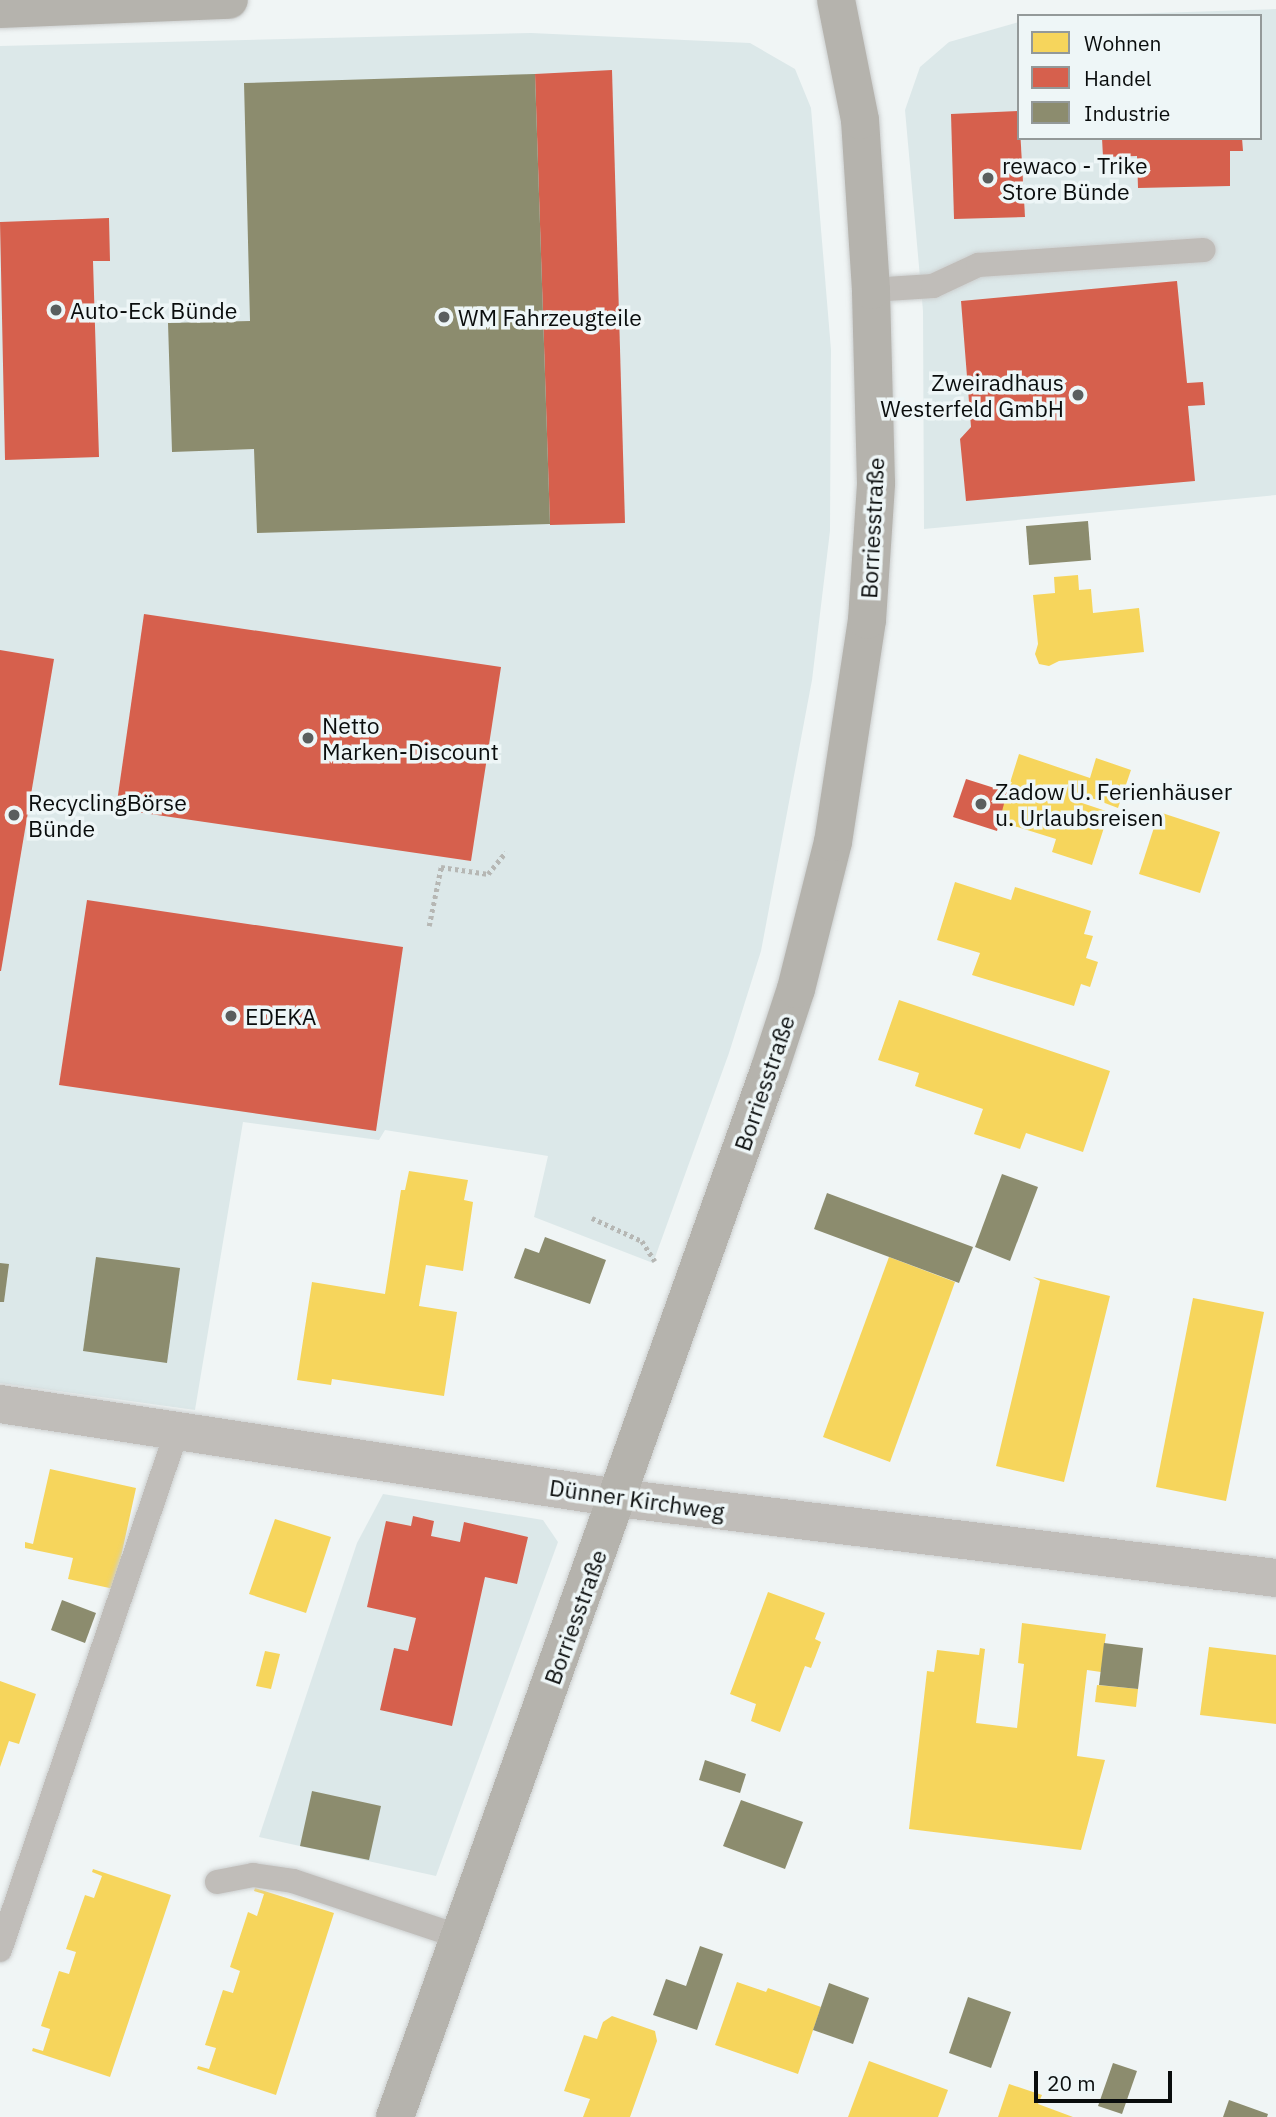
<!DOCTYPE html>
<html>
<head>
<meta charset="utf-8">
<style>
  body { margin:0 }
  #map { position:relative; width:1276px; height:2117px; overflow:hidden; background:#f0f5f5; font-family:"IBM Plex Sans",sans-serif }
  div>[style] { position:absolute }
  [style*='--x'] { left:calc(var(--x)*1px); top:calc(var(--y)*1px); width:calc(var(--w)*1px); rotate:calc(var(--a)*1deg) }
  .built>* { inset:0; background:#dce8e9 }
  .homes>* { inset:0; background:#f6d55c }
  .shops>* { inset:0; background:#d6604d }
  .industry>* { inset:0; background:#8c8c6e }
  .path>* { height:4.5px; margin-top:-2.25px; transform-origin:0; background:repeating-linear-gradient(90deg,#b6b7b4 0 3.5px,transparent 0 7px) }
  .roads { filter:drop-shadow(0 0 2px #cccfcf) drop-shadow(0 0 2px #cccfcf) }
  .lane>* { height:24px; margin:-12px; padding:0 12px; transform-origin:12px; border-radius:12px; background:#c0bdb9 }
  .street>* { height:38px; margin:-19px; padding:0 19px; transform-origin:19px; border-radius:19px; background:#c0bdb9 }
  .secondary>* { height:38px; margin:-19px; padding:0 19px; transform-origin:19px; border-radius:19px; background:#b5b3ad }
  .dots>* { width:19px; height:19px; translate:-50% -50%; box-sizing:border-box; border:4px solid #eef6f7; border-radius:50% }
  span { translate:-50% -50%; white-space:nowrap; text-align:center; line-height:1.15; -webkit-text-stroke:7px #eef6f7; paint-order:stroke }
  .poi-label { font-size:23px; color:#0a0d0d }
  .left { translate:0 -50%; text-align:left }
  .right { translate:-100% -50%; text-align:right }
  .street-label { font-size:23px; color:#0a0d0d }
  .legend { position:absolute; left:1017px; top:14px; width:245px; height:126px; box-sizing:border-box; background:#eef6f7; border:2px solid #939999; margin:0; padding:9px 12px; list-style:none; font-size:21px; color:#0a0d0d }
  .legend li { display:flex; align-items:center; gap:14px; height:35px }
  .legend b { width:35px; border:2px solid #939999 }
  .scale { position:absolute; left:1034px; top:2071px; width:138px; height:32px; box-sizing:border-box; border:4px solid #0a0d0d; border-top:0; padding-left:9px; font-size:21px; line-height:24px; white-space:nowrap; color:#0a0d0d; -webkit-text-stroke:5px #eef6f7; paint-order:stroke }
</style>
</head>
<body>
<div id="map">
  <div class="built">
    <div style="clip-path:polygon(1276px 9px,1276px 495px,924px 529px,923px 311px,905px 110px,920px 67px,949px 42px,1019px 22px,1019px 138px,1260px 138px,1260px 16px,1063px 16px)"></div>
    <div style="clip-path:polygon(531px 33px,750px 43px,795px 69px,811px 108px,831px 350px,830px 531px,812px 680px,761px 951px,729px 1053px,653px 1263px,534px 1217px,548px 1156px,385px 1130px,379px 1140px,243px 1122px,195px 1410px,0 1383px,0 46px)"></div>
    <div style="clip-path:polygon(383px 1494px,543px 1520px,558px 1542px,436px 1876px,259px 1837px,357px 1543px)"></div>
  </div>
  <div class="homes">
    <div style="clip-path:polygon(1078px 575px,1079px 590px,1091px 589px,1093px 613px,1139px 608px,1144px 652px,1059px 661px,1049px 666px,1039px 664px,1035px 654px,1038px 644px,1033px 595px,1055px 593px,1054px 577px)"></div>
    <div style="clip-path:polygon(1019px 754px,1090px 778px,1096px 758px,1131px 770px,1118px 808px,1073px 791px,1070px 799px,1109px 812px,1092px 865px,1052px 852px,1056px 839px,998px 821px)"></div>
    <div style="clip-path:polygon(1159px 812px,1220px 832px,1200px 893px,1139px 874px)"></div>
    <div style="clip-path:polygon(955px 882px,1011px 900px,1015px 887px,1091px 911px,1084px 934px,1093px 936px,1086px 958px,1098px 962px,1090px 987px,1081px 984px,1074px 1006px,972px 975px,980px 953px,937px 940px)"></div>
    <div style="clip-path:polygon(899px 1000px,1110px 1071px,1083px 1152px,1026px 1133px,1020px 1149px,974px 1134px,983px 1109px,915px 1086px,919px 1073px,878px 1060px)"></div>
    <div style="clip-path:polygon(409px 1171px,468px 1180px,464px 1200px,473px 1202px,463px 1271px,426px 1265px,419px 1306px,457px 1312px,444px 1396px,332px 1379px,331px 1385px,297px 1380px,312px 1282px,385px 1294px,401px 1190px,405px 1190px)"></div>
    <div style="clip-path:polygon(889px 1257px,955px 1282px,890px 1462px,823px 1437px)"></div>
    <div style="clip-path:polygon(1033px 1277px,1110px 1296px,1064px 1482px,996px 1466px,1040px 1281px)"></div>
    <div style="clip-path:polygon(1193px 1298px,1264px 1312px,1226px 1501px,1156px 1487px)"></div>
    <div style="clip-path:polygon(50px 1469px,136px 1488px,114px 1589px,68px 1579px,73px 1558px,25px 1548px,25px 1542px,33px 1544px)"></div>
    <div style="clip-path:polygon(275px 1519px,331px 1537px,306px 1613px,249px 1594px)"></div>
    <div style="clip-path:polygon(768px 1592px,825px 1613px,815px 1639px,821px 1642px,811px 1668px,805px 1666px,780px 1732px,751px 1721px,756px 1704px,730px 1694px)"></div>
    <div style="clip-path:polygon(1022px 1623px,1106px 1634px,1101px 1672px,1087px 1670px,1077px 1756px,1105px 1760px,1081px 1850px,909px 1829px,927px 1671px,934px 1672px,937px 1650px,979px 1655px,980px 1648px,985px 1649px,976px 1723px,1017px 1728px,1024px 1664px,1018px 1663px)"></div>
    <div style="clip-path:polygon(1209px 1647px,1276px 1655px,1276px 1724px,1200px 1715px)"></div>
    <div style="clip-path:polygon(265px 1651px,280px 1654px,271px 1689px,256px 1686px)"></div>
    <div style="clip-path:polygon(0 1681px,36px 1694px,19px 1744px,9px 1741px,0 1767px)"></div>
    <div style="clip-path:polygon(1097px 1685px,1138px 1689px,1136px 1707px,1095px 1702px)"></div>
    <div style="clip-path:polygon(93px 1869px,171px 1895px,110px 2077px,32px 2051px,33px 2048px,43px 2051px,50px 2029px,41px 2026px,59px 1971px,69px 1974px,76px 1952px,66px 1949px,85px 1895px,94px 1898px,102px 1876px,92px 1872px)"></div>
    <div style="clip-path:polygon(255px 1888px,334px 1913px,276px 2095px,197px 2069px,198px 2066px,209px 2069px,216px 2048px,205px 2045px,223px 1990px,233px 1993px,240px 1971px,230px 1967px,248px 1912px,257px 1916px,264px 1894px,254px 1891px)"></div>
    <div style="clip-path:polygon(737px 1982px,766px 1992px,768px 1988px,821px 2007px,798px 2074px,715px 2045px)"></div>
    <div style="clip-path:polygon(612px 2016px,655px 2031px,657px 2041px,630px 2117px,583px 2117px,590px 2099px,564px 2091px,584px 2035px,597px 2039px,603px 2022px)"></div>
    <div style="clip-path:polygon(869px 2061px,948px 2090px,938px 2117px,848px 2117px)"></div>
    <div style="clip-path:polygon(1009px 2084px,1042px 2095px,1038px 2104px,1073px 2117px,998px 2117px)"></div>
  </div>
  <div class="shops">
    <div style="clip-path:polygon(612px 70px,625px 523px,550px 525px,535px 74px)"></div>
    <div style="clip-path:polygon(1019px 111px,1025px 217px,954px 219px,951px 114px)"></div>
    <div style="clip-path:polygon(1102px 138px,1242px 138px,1243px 151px,1230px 151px,1230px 186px,1138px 188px,1137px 156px,1103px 157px)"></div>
    <div style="clip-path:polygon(109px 218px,110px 261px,93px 261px,99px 457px,5px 460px,0 222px)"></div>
    <div style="clip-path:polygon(1177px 281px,1187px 383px,1203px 382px,1205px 405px,1188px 406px,1195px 481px,966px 501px,960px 439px,971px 427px,961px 301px)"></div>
    <div style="clip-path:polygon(144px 614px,501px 667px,471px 861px,116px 809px)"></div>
    <div style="clip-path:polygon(0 650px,54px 659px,1px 971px,0 971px)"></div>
    <div style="clip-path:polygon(966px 779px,1007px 792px,997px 831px,953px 817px)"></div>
    <div style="clip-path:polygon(87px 900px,403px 947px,376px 1131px,59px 1085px)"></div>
    <div style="clip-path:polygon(413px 1516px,434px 1521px,431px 1536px,460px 1542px,464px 1522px,528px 1537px,517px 1584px,485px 1577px,452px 1726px,380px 1710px,394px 1648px,408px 1651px,416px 1618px,367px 1607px,386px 1521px,411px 1526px)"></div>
  </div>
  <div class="industry">
    <div style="clip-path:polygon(535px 74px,550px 524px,257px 533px,254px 449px,172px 452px,168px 323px,250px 321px,244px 83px)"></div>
    <div style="clip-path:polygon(1088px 521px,1091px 560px,1029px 565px,1026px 526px)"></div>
    <div style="clip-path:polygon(1002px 1174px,1038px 1187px,1010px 1261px,975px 1247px)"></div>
    <div style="clip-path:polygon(827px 1193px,973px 1247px,959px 1283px,814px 1229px)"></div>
    <div style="clip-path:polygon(545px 1237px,606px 1260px,590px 1304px,514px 1278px,525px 1248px,539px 1253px)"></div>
    <div style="clip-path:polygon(96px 1257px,180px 1268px,167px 1363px,83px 1351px)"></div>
    <div style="clip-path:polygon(0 1263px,9px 1264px,4px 1302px,0 1302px)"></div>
    <div style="clip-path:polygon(62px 1600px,96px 1613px,85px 1643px,51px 1630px)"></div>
    <div style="clip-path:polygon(1104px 1643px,1143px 1648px,1138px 1689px,1099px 1685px)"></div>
    <div style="clip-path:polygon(705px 1760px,746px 1774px,740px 1793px,699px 1780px)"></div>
    <div style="clip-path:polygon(312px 1791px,381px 1806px,369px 1860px,300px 1846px)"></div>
    <div style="clip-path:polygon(741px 1800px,803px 1822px,785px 1869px,723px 1846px)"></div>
    <div style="clip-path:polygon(700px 1946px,723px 1954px,697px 2030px,653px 2015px,666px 1979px,686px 1986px)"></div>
    <div style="clip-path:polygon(829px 1983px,869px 1998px,853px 2044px,813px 2030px)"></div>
    <div style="clip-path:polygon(968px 1997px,1011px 2012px,991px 2068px,949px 2053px)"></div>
    <div style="clip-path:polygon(1113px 2063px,1137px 2071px,1122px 2114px,1098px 2106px)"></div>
    <div style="clip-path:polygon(1229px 2100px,1268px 2114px,1267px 2117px,1223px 2117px)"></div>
  </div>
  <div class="path">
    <div style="--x:429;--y:926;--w:60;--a:-78.5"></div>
    <div style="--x:441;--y:867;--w:48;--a:8.5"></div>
    <div style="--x:488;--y:874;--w:28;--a:-51"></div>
    <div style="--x:592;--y:1218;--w:55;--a:24.7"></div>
    <div style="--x:642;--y:1241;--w:24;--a:57"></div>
  </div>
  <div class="roads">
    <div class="lane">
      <div style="--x:871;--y:290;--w:62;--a:-3.7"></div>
      <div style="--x:933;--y:286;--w:50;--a:-25"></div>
      <div style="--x:978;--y:265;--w:226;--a:-3.8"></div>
      <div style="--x:217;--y:1882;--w:37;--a:-11"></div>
      <div style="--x:253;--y:1875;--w:40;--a:8.5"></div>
      <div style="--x:293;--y:1881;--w:176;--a:18.5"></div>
      <div style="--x:0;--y:1950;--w:548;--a:-71.17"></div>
    </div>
    <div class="street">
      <div style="--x:0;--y:1404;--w:625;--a:8.65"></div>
      <div style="--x:618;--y:1498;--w:663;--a:6.93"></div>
    </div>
    <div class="secondary">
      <div style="--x:0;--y:9;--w:229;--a:-2.3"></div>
      <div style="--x:395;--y:2117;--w:1111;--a:-70.33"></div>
      <div style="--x:769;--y:1071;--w:86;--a:-71.8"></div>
      <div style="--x:796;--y:989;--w:152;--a:-75.9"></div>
      <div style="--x:833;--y:842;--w:225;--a:-81.3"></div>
      <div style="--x:867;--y:620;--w:137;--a:-86.2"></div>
      <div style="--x:876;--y:483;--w:193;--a:-91.5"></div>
      <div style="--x:871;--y:290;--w:170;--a:-93.7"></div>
      <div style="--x:860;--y:120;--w:122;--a:-101.3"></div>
    </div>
  </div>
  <div class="dots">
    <div style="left:988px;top:178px;background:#5a5e5e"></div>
    <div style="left:56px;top:310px;background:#5a5e5e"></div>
    <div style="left:444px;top:317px;background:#5a5e5e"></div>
    <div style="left:1078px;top:395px;background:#5a5e5e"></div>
    <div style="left:308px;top:738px;background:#5a5e5e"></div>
    <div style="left:981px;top:804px;background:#5a5e5e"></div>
    <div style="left:14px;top:815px;background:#5a5e5e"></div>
    <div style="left:231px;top:1016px;background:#5a5e5e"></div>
  </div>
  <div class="poi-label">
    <span class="left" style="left:1002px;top:178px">rewaco - Trike<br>Store Bünde</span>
    <span class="left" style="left:70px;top:310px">Auto-Eck Bünde</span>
    <span class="left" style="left:458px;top:317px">WM Fahrzeugteile</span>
    <span class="right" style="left:1064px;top:395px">Zweiradhaus<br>Westerfeld GmbH</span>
    <span class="left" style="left:322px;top:738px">Netto<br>Marken-Discount</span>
    <span class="left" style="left:995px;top:804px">Zadow U. Ferienhäuser<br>u. Urlaubsreisen</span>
    <span class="left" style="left:28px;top:815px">RecyclingBörse<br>Bünde</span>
    <span class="left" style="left:245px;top:1016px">EDEKA</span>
  </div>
  <div class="street-label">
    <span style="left:872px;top:528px;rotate:-87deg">Borriesstraße</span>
    <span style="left:764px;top:1083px;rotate:-71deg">Borriesstraße</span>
    <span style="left:637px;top:1499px;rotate:8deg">Dünner Kirchweg</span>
    <span style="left:575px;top:1617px;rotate:-70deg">Borriesstraße</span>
  </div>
  <ul class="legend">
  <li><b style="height:19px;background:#f6d55c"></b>Wohnen</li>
  <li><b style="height:19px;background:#d6604d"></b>Handel</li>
  <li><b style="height:19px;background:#8c8c6e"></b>Industrie</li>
  </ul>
  <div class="scale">20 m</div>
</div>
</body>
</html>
